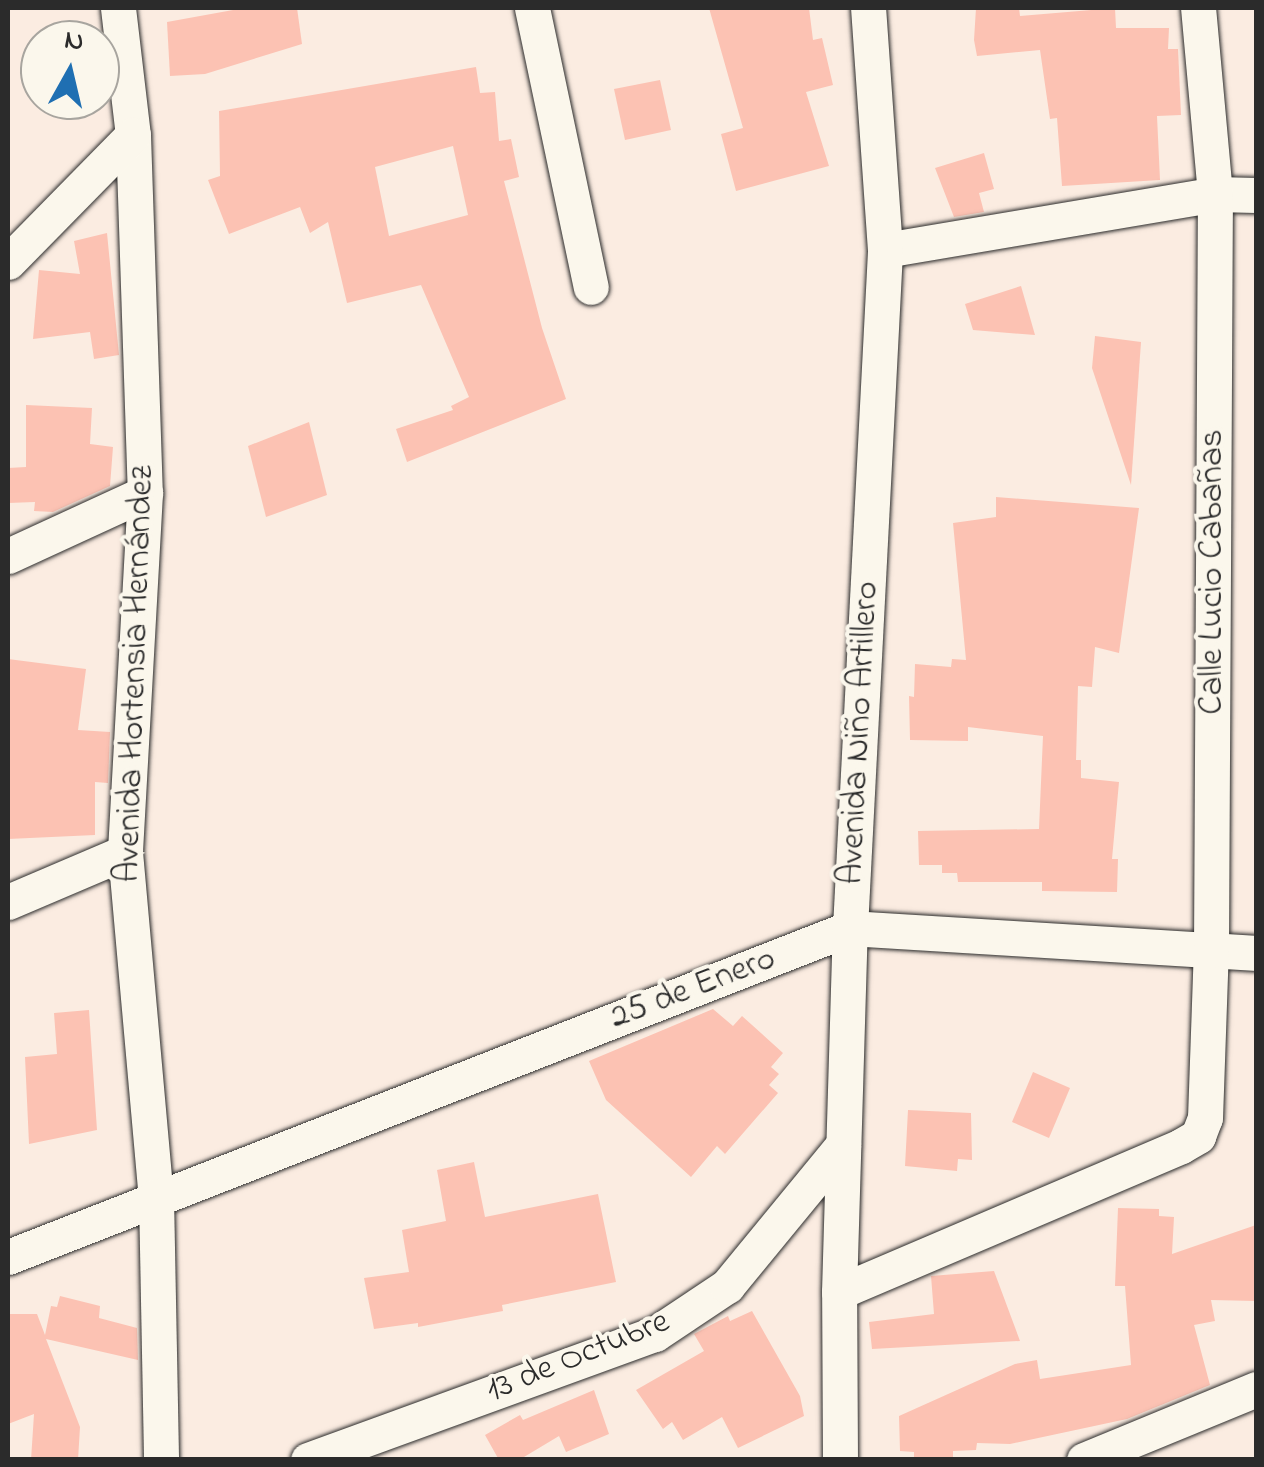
<!DOCTYPE html>
<html>
<head>
<meta charset="utf-8">
<style>
  body { margin:0 }
  #map { position:relative; width:1264px; height:1467px; overflow:hidden; background:#fbece1; font-family:"Indie Flower",sans-serif }
  div>[style] { position:absolute }
  [style*='--x'] { left:calc(var(--x)*1px); top:calc(var(--y)*1px); width:calc(var(--w)*1px); rotate:calc(var(--a)*1deg) }
  .building>* { inset:0; background:#fcc2b3 }
  .roads { filter:drop-shadow(0 0 2px #2b2b2b) drop-shadow(0 0 2px #2b2b2b) }
  .minor>* { height:35px; margin:-17.5px; padding:0 17.5px; transform-origin:17.5px; border-radius:17.5px; background:#fbf7ec }
  span { translate:-50% -50%; white-space:nowrap; text-align:center; line-height:1.15; -webkit-text-stroke:8px #fbf7ec; paint-order:stroke }
  .street-label { font-size:35px; color:#2b2b2b }
  .frame { position:absolute; inset:0; border:10px solid #2b2b2b; pointer-events:none }
  .north { position:absolute; left:20px; top:20px; width:100px; height:100px; box-sizing:border-box; background:#fbf7ec; border:2px solid #a8a59f; border-radius:50%; rotate:8deg; font-size:28px; font-weight:700; line-height:40px; text-align:center; color:#2b2b2b }
  .north::after { content:''; display:block; margin:auto; width:35px; height:45px; background:#1f6fb2; clip-path:polygon(50% 0,100% 100%,50% 72%,0 100%) }
</style>
</head>
<body>
<div id="map">
  <div class="building">
    <div style="clip-path:polygon(244px 8px,297px 8px,302px 44px,205px 74px,170px 76px,167px 22px)"></div>
    <div style="clip-path:polygon(709px 8px,809px 8px,813px 40px,822px 38px,833px 85px,806px 92px,829px 166px,736px 191px,721px 134px,743px 128px)"></div>
    <div style="clip-path:polygon(976px 8px,1019px 8px,1020px 16px,1115px 8px,1116px 28px,1169px 28px,1168px 49px,1178px 49px,1181px 115px,1157px 116px,1160px 180px,1062px 186px,1057px 118px,1050px 119px,1040px 50px,977px 56px,974px 40px)"></div>
    <div style="clip-path:polygon(evenodd,476px 67px,480px 93px,495px 92px,499px 141px,511px 139px,519px 177px,504px 181px,542px 328px,566px 399px,407px 462px,396px 429px,453px 410px,451px 406px,469px 397px,421px 285px,347px 303px,328px 222px,310px 233px,300px 207px,229px 234px,208px 180px,220px 176px,219px 111px,476px 67px,453px 146px,468px 215px,389px 236px,375px 167px,453px 146px)"></div>
    <div style="clip-path:polygon(660px 80px,671px 130px,625px 140px,614px 89px)"></div>
    <div style="clip-path:polygon(984px 153px,994px 189px,979px 193px,984px 212px,954px 217px,935px 168px)"></div>
    <div style="clip-path:polygon(107px 233px,119px 355px,94px 359px,90px 332px,33px 339px,39px 270px,80px 274px,74px 241px)"></div>
    <div style="clip-path:polygon(1021px 286px,1035px 335px,973px 330px,965px 304px)"></div>
    <div style="clip-path:polygon(1095px 336px,1141px 342px,1131px 485px,1092px 368px)"></div>
    <div style="clip-path:polygon(26px 405px,92px 408px,90px 444px,113px 447px,110px 486px,53px 512px,34px 511px,35px 502px,8px 503px,8px 468px,26px 467px)"></div>
    <div style="clip-path:polygon(309px 422px,327px 495px,266px 517px,248px 446px)"></div>
    <div style="clip-path:polygon(996px 497px,1139px 508px,1119px 653px,1095px 647px,1092px 687px,1078px 686px,1076px 760px,1081px 760px,1081px 778px,1119px 782px,1112px 859px,1118px 859px,1117px 892px,1042px 891px,1042px 882px,958px 882px,957px 873px,942px 873px,942px 865px,919px 865px,918px 831px,1039px 829px,1043px 736px,968px 727px,968px 741px,910px 740px,909px 696px,914px 697px,915px 664px,951px 667px,952px 659px,966px 660px,953px 523px,996px 517px)"></div>
    <div style="clip-path:polygon(8px 659px,86px 669px,78px 730px,110px 732px,108px 783px,95px 782px,95px 835px,8px 839px)"></div>
    <div style="clip-path:polygon(713px 1009px,733px 1026px,742px 1016px,783px 1053px,771px 1067px,779px 1074px,769px 1085px,778px 1093px,725px 1154px,717px 1146px,691px 1177px,606px 1100px,589px 1061px)"></div>
    <div style="clip-path:polygon(89px 1010px,97px 1130px,29px 1144px,25px 1057px,57px 1054px,54px 1013px)"></div>
    <div style="clip-path:polygon(1033px 1072px,1070px 1088px,1049px 1138px,1012px 1122px)"></div>
    <div style="clip-path:polygon(908px 1110px,971px 1113px,972px 1160px,958px 1159px,957px 1171px,905px 1166px)"></div>
    <div style="clip-path:polygon(474px 1162px,485px 1217px,598px 1194px,616px 1282px,502px 1305px,503px 1311px,418px 1327px,418px 1323px,374px 1329px,364px 1278px,409px 1272px,402px 1230px,446px 1221px,437px 1170px)"></div>
    <div style="clip-path:polygon(1118px 1208px,1159px 1209px,1159px 1216px,1174px 1217px,1172px 1254px,1256px 1225px,1256px 1301px,1211px 1300px,1215px 1321px,1194px 1325px,1210px 1385px,1127px 1419px,1010px 1444px,977px 1443px,976px 1450px,953px 1451px,953px 1460px,914px 1460px,914px 1452px,900px 1451px,899px 1416px,1015px 1364px,1037px 1360px,1040px 1379px,1131px 1365px,1125px 1286px,1115px 1286px)"></div>
    <div style="clip-path:polygon(994px 1271px,1020px 1341px,872px 1349px,869px 1322px,934px 1314px,931px 1276px)"></div>
    <div style="clip-path:polygon(60px 1296px,100px 1306px,99px 1318px,137px 1328px,138px 1360px,46px 1339px,80px 1427px,78px 1460px,31px 1460px,34px 1414px,8px 1424px,8px 1314px,37px 1314px,45px 1335px,51px 1306px,57px 1307px)"></div>
    <div style="clip-path:polygon(752px 1311px,800px 1396px,804px 1416px,738px 1448px,722px 1417px,683px 1440px,672px 1422px,663px 1429px,636px 1390px,704px 1351px,694px 1334px,728px 1316px,730px 1321px)"></div>
    <div style="clip-path:polygon(594px 1390px,609px 1434px,566px 1452px,559px 1436px,519px 1460px,499px 1460px,485px 1435px,520px 1415px,523px 1420px)"></div>
  </div>
  <div class="roads">
    <div class="minor">
      <div style="--x:118;--y:8;--w:128;--a:83.3"></div>
      <div style="--x:133;--y:135;--w:358;--a:88.1"></div>
      <div style="--x:145;--y:493;--w:360;--a:93.2"></div>
      <div style="--x:125;--y:852;--w:345;--a:84.9"></div>
      <div style="--x:156;--y:1196;--w:264;--a:88.9"></div>
      <div style="--x:532;--y:8;--w:285;--a:78.1"></div>
      <div style="--x:885;--y:250;--w:335;--a:-9.6"></div>
      <div style="--x:1215;--y:194;--w:41;--a:1.4"></div>
      <div style="--x:8;--y:262;--w:178;--a:-45.5"></div>
      <div style="--x:8;--y:556;--w:151;--a:-24.7"></div>
      <div style="--x:8;--y:902;--w:127;--a:-23.1"></div>
      <div style="--x:8;--y:1257;--w:904;--a:-21.34"></div>
      <div style="--x:850;--y:928;--w:407;--a:3.5"></div>
      <div style="--x:839;--y:1292;--w:372;--a:-23.1"></div>
      <div style="--x:1181;--y:1146;--w:20;--a:-30"></div>
      <div style="--x:1198;--y:1136;--w:19;--a:-69"></div>
      <div style="--x:1205;--y:1118;--w:168;--a:-88"></div>
      <div style="--x:1211;--y:950;--w:756;--a:-89.7"></div>
      <div style="--x:1215;--y:194;--w:187;--a:-95.2"></div>
      <div style="--x:308;--y:1460;--w:369;--a:-20"></div>
      <div style="--x:655;--y:1334;--w:87;--a:-33.7"></div>
      <div style="--x:727;--y:1286;--w:183;--a:-50.6"></div>
      <div style="--x:840;--y:1460;--w:168;--a:-90.3"></div>
      <div style="--x:839;--y:1292;--w:364;--a:-88.3"></div>
      <div style="--x:850;--y:928;--w:679;--a:-87.04"></div>
      <div style="--x:885;--y:250;--w:243;--a:-94"></div>
      <div style="--x:1084;--y:1460;--w:186;--a:-22.4"></div>
    </div>
  </div>
  <div class="street-label">
    <span style="left:1213px;top:572px;rotate:-90deg">Calle Lucio Cabañas</span>
    <span style="left:136px;top:674px;rotate:-88deg">Avenida Hortensia Hernández</span>
    <span style="left:860px;top:733px;rotate:-87deg">Avenida Niño Artillero</span>
    <span style="left:693px;top:989px;rotate:-21deg">25 de Enero</span>
    <span style="left:578px;top:1357px;rotate:-22deg">13 de Octubre</span>
  </div>
  <div class="frame"></div>
  <div class="north">N</div>
</div>
</body>
</html>
